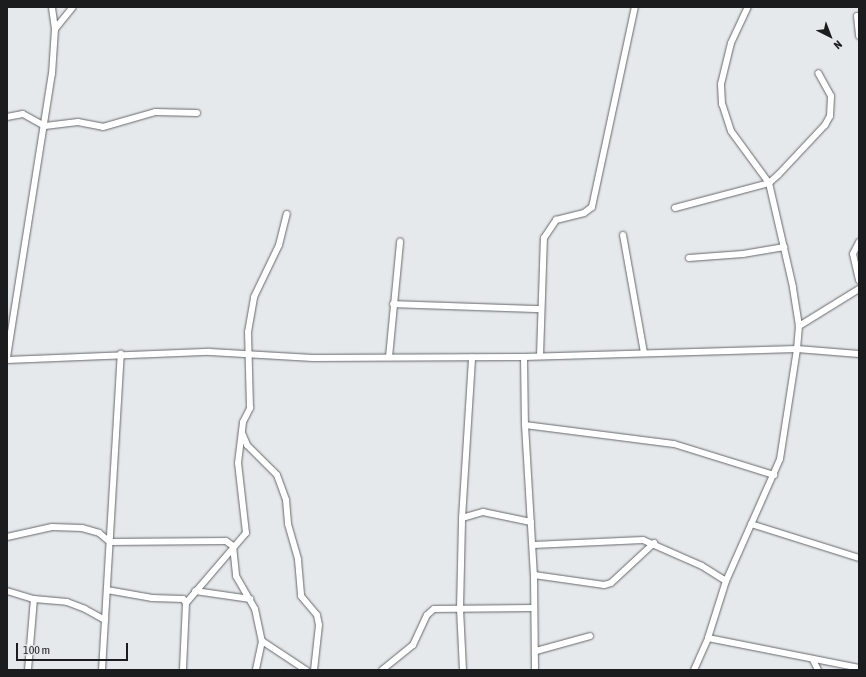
<!DOCTYPE html>
<html>
<head>
<meta charset="utf-8">
<style>
  body { margin:0 }
  #map { position:relative; width:866px; height:677px; overflow:hidden; background:#e6e9ec; font-family:"Asap Condensed",sans-serif }
  div>[style] { position:absolute }
  [style*='--x'] { left:calc(var(--x)*1px); top:calc(var(--y)*1px); width:calc(var(--w)*1px); rotate:calc(var(--a)*1deg) }
  .roads { filter:drop-shadow(0 0 1px #65676a) drop-shadow(0 0 1px #65676a) }
  .street>* { height:6px; margin:-3px; padding:0 3px; transform-origin:3px; border-radius:3px; background:#fff }
  span { translate:-50% -50%; white-space:nowrap; text-align:center; line-height:1.15; -webkit-text-stroke:4px #e6e9ec; paint-order:stroke }
  .frame { position:absolute; inset:0; border:8px solid #1b1c1d; pointer-events:none }
  .north { position:absolute; left:810px; top:16px; width:40px; height:40px; -webkit-text-stroke:3px #e6e9ec; paint-order:stroke; rotate:138deg; font-size:11px; font-weight:700; line-height:16px; text-align:center; color:#1b1c1d }
  .north::after { content:''; display:block; margin:auto; width:14px; height:18px; background:#1b1c1d; clip-path:polygon(50% 0,100% 100%,50% 72%,0 100%) }
  .scale { position:absolute; left:16px; top:643px; width:112px; height:18px; box-sizing:border-box; border:2px solid #1b1c1d; border-top:0; padding-left:5px; font-size:12px; line-height:14px; white-space:nowrap; color:#1b1c1d; -webkit-text-stroke:3px #e6e9ec; paint-order:stroke }
</style>
</head>
<body>
<div id="map">
  <div class="roads">
    <div class="street">
      <div style="--x:857;--y:16;--w:20;--a:84"></div>
      <div style="--x:55;--y:29;--w:28;--a:-51"></div>
      <div style="--x:7;--y:117;--w:16;--a:-11"></div>
      <div style="--x:23;--y:114;--w:25;--a:29"></div>
      <div style="--x:45;--y:126;--w:33;--a:-7"></div>
      <div style="--x:78;--y:122;--w:25;--a:11"></div>
      <div style="--x:103;--y:127;--w:54;--a:-16.1"></div>
      <div style="--x:155;--y:112;--w:42;--a:1.4"></div>
      <div style="--x:675;--y:208;--w:97;--a:-14.9"></div>
      <div style="--x:769;--y:183;--w:12;--a:-42"></div>
      <div style="--x:778;--y:175;--w:69;--a:-46.8"></div>
      <div style="--x:825;--y:125;--w:10;--a:-61"></div>
      <div style="--x:830;--y:116;--w:20;--a:-87"></div>
      <div style="--x:831;--y:96;--w:26;--a:-119"></div>
      <div style="--x:623;--y:235;--w:120;--a:79.9"></div>
      <div style="--x:859;--y:242;--w:13;--a:117"></div>
      <div style="--x:853;--y:254;--w:27;--a:77"></div>
      <div style="--x:689;--y:258;--w:54;--a:-4.2"></div>
      <div style="--x:743;--y:254;--w:42;--a:-9.7"></div>
      <div style="--x:393;--y:304;--w:146;--a:2"></div>
      <div style="--x:799;--y:326;--w:70;--a:-31.7"></div>
      <div style="--x:540;--y:356;--w:118;--a:-88.1"></div>
      <div style="--x:544;--y:238;--w:22;--a:-56"></div>
      <div style="--x:556;--y:220;--w:29;--a:-14"></div>
      <div style="--x:584;--y:213;--w:10;--a:-37"></div>
      <div style="--x:592;--y:207;--w:205;--a:-77.9"></div>
      <div style="--x:7;--y:357;--w:287;--a:-81"></div>
      <div style="--x:52;--y:74;--w:45;--a:-86.2"></div>
      <div style="--x:55;--y:29;--w:22;--a:-98"></div>
      <div style="--x:389;--y:357;--w:116;--a:-84.5"></div>
      <div style="--x:524;--y:357;--w:68;--a:89.2"></div>
      <div style="--x:525;--y:425;--w:150;--a:86.6"></div>
      <div style="--x:534;--y:575;--w:95;--a:89.4"></div>
      <div style="--x:7;--y:360;--w:203;--a:-2.3"></div>
      <div style="--x:210;--y:352;--w:103;--a:3.3"></div>
      <div style="--x:313;--y:358;--w:211;--a:-0.3"></div>
      <div style="--x:524;--y:357;--w:273;--a:-1.7"></div>
      <div style="--x:797;--y:349;--w:62;--a:4.6"></div>
      <div style="--x:525;--y:425;--w:150;--a:7.3"></div>
      <div style="--x:674;--y:444;--w:105;--a:17.2"></div>
      <div style="--x:242;--y:433;--w:13;--a:67"></div>
      <div style="--x:247;--y:445;--w:42;--a:45"></div>
      <div style="--x:277;--y:475;--w:27;--a:70"></div>
      <div style="--x:286;--y:500;--w:24;--a:85"></div>
      <div style="--x:288;--y:524;--w:37;--a:74"></div>
      <div style="--x:298;--y:560;--w:36;--a:85"></div>
      <div style="--x:301;--y:596;--w:25;--a:50"></div>
      <div style="--x:317;--y:615;--w:10;--a:79"></div>
      <div style="--x:319;--y:625;--w:45;--a:96.3"></div>
      <div style="--x:462;--y:518;--w:22;--a:-16"></div>
      <div style="--x:483;--y:512;--w:49;--a:11.8"></div>
      <div style="--x:751;--y:524;--w:113;--a:17.5"></div>
      <div style="--x:7;--y:537;--w:46;--a:-12.5"></div>
      <div style="--x:52;--y:527;--w:30;--a:2"></div>
      <div style="--x:82;--y:528;--w:18;--a:16"></div>
      <div style="--x:99;--y:533;--w:14;--a:39"></div>
      <div style="--x:110;--y:542;--w:116;--a:-0.5"></div>
      <div style="--x:226;--y:541;--w:9;--a:36"></div>
      <div style="--x:233;--y:546;--w:30;--a:84"></div>
      <div style="--x:236;--y:576;--w:38;--a:60"></div>
      <div style="--x:255;--y:609;--w:33;--a:78"></div>
      <div style="--x:262;--y:641;--w:30;--a:102"></div>
      <div style="--x:533;--y:545;--w:110;--a:-2.6"></div>
      <div style="--x:643;--y:540;--w:64;--a:23.8"></div>
      <div style="--x:702;--y:566;--w:28;--a:32"></div>
      <div style="--x:534;--y:575;--w:71;--a:8.1"></div>
      <div style="--x:604;--y:585;--w:7;--a:-16"></div>
      <div style="--x:611;--y:583;--w:59;--a:-42.9"></div>
      <div style="--x:107;--y:590;--w:46;--a:10.1"></div>
      <div style="--x:152;--y:598;--w:31;--a:2"></div>
      <div style="--x:183;--y:599;--w:5;--a:53"></div>
      <div style="--x:186;--y:603;--w:67;--a:92.6"></div>
      <div style="--x:7;--y:591;--w:28;--a:17"></div>
      <div style="--x:34;--y:599;--w:33;--a:5"></div>
      <div style="--x:67;--y:602;--w:19;--a:21"></div>
      <div style="--x:85;--y:609;--w:23;--a:29"></div>
      <div style="--x:195;--y:591;--w:56;--a:8.3"></div>
      <div style="--x:186;--y:603;--w:92;--a:-49.4"></div>
      <div style="--x:246;--y:533;--w:70;--a:-96.5"></div>
      <div style="--x:238;--y:463;--w:41;--a:-83"></div>
      <div style="--x:243;--y:422;--w:16;--a:-63"></div>
      <div style="--x:250;--y:408;--w:76;--a:-91.5"></div>
      <div style="--x:248;--y:332;--w:36;--a:-80"></div>
      <div style="--x:254;--y:297;--w:58;--a:-64.3"></div>
      <div style="--x:279;--y:245;--w:32;--a:-76"></div>
      <div style="--x:708;--y:638;--w:154;--a:11.2"></div>
      <div style="--x:262;--y:641;--w:53;--a:33.4"></div>
      <div style="--x:536;--y:651;--w:56;--a:-15.5"></div>
      <div style="--x:813;--y:660;--w:11;--a:63"></div>
      <div style="--x:28;--y:670;--w:71;--a:-85.2"></div>
      <div style="--x:102;--y:670;--w:317;--a:-86.6"></div>
      <div style="--x:382;--y:670;--w:40;--a:-39"></div>
      <div style="--x:413;--y:645;--w:33;--a:-65"></div>
      <div style="--x:427;--y:615;--w:9;--a:-41"></div>
      <div style="--x:434;--y:609;--w:100;--a:-0.6"></div>
      <div style="--x:463;--y:670;--w:61;--a:-92.8"></div>
      <div style="--x:460;--y:609;--w:91;--a:-88.7"></div>
      <div style="--x:462;--y:518;--w:161;--a:-86.4"></div>
      <div style="--x:694;--y:670;--w:35;--a:-66"></div>
      <div style="--x:708;--y:638;--w:60;--a:-72.5"></div>
      <div style="--x:726;--y:581;--w:133;--a:-66.1"></div>
      <div style="--x:780;--y:459;--w:111;--a:-81.2"></div>
      <div style="--x:797;--y:349;--w:23;--a:-85"></div>
      <div style="--x:799;--y:326;--w:39;--a:-99"></div>
      <div style="--x:793;--y:287;--w:107;--a:-103"></div>
      <div style="--x:769;--y:183;--w:64;--a:-126.2"></div>
      <div style="--x:731;--y:131;--w:28;--a:-108"></div>
      <div style="--x:722;--y:104;--w:20;--a:-93"></div>
      <div style="--x:721;--y:84;--w:42;--a:-76.3"></div>
      <div style="--x:731;--y:43;--w:40;--a:-65"></div>
    </div>
  </div>
  <div class="frame"></div>
  <div class="north">N</div>
  <div class="scale">100 m</div>
</div>
</body>
</html>
